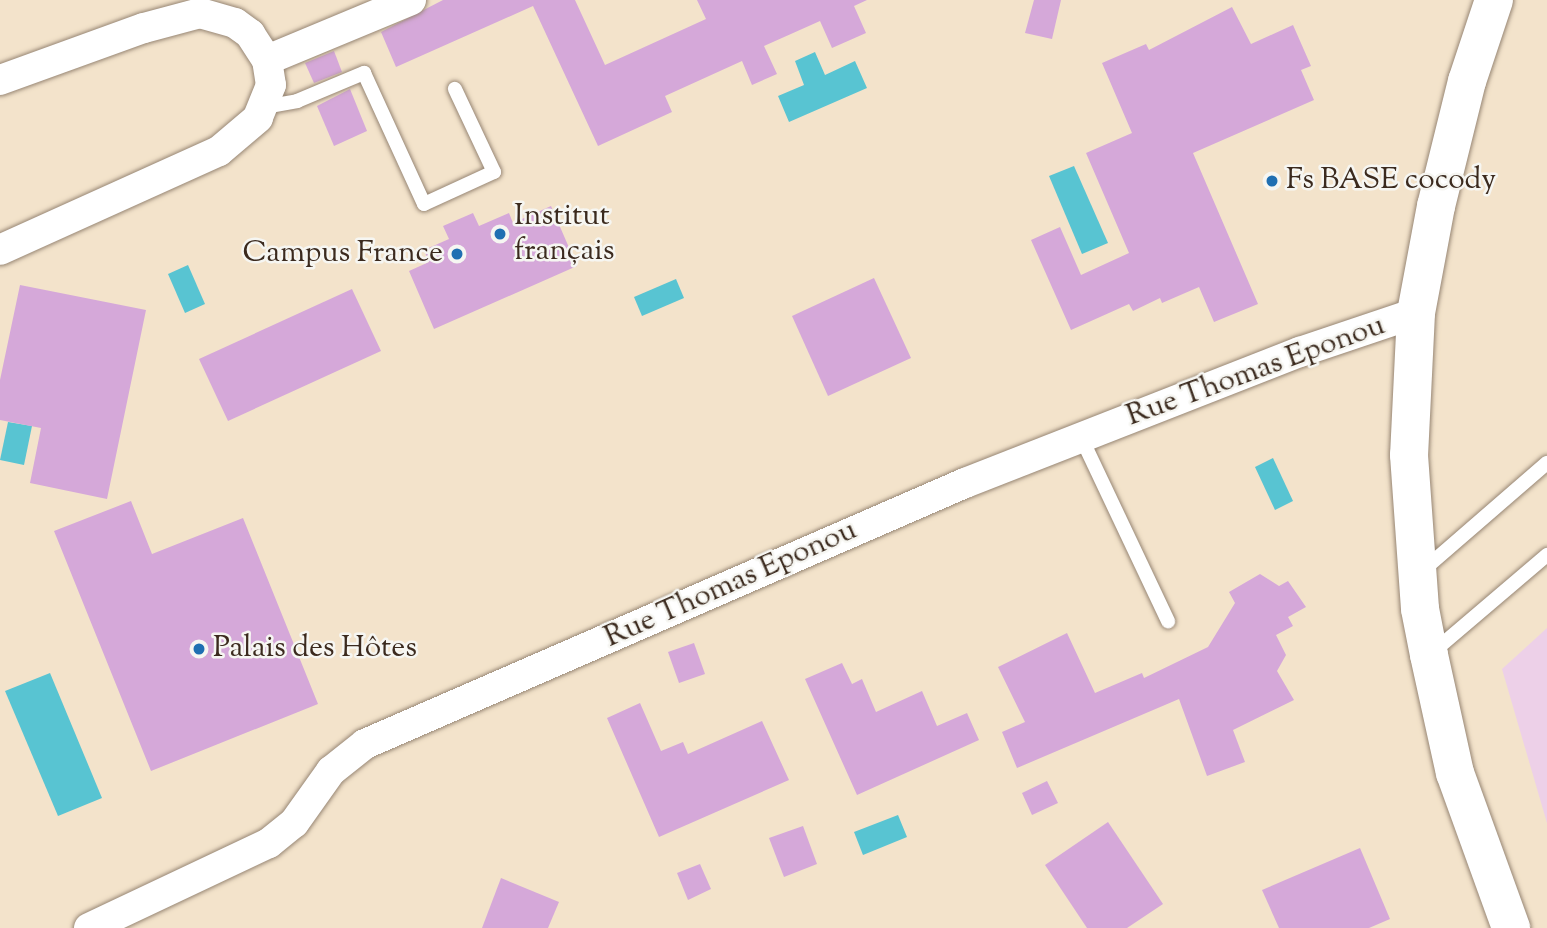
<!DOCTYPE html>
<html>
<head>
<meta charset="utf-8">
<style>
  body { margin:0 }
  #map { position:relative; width:1547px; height:928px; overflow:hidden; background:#f3e3cb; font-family:"Sorts Mill Goudy",serif }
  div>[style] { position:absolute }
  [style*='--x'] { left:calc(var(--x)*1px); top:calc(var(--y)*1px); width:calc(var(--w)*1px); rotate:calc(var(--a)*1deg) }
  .built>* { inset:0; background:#edd0e8 }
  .water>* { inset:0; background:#58c4d2 }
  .building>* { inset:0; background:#d5a8d9 }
  .roads { filter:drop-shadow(0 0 2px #978674) drop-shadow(0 0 2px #978674) }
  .lane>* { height:14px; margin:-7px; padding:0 7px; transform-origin:7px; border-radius:7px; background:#fff }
  .street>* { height:30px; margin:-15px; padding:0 15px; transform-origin:15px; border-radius:15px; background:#fff }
  .secondary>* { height:38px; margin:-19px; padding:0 19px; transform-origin:19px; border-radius:19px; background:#fff }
  .dots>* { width:19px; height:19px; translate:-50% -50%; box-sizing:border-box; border:4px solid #f6f6f2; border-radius:50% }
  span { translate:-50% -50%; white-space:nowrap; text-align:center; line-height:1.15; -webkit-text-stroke:5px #f6f6f2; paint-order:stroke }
  .poi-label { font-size:30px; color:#3b2a1e }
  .left { translate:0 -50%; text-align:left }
  .right { translate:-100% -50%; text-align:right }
  .street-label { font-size:30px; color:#3b2a1e }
</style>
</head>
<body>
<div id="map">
  <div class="built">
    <div style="clip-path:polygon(1547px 628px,1547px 823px,1502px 669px)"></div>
  </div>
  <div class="water">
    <div style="clip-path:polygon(815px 52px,825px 75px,855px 61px,867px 88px,789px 122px,778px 96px,804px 85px,795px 61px)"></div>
    <div style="clip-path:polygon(1074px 166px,1108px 243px,1082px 254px,1049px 176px)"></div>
    <div style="clip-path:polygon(188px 265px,205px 304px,185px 313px,168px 274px)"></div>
    <div style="clip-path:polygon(676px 279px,684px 298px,642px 316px,634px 297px)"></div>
    <div style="clip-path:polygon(8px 422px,32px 426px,24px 465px,0 460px)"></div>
    <div style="clip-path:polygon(1273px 458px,1293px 501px,1275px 510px,1255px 467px)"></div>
    <div style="clip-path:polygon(50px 673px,102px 798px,58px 816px,5px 691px)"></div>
    <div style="clip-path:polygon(898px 815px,907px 837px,863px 855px,854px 832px)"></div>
  </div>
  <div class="building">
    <div style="clip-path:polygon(443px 0,575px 0,605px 65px,706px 19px,697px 0,867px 0,854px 6px,866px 33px,832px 48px,820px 21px,764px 46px,777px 74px,752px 85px,742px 61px,665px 96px,672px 112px,598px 146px,533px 6px,396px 67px,381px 32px)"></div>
    <div style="clip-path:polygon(1034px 0,1061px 0,1052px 39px,1025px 33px)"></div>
    <div style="clip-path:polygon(1232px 7px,1251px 44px,1293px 25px,1311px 66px,1301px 70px,1314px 100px,1193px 153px,1258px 304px,1214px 322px,1199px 287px,1162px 303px,1160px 298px,1133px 311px,1129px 304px,1071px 330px,1031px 240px,1060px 227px,1081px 275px,1129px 253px,1086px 153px,1132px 133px,1102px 63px,1146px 44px,1149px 50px)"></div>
    <div style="clip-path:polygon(334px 51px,342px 72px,314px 83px,305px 63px)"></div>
    <div style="clip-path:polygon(350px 89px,367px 131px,334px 146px,317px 106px)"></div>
    <div style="clip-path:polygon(551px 206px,577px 266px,434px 329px,409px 271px,429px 262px,424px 250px,449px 239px,443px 226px,473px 213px,479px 226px,509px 213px,513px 223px)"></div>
    <div style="clip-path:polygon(874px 278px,911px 358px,828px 396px,792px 316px)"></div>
    <div style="clip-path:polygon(20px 285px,146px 310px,107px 499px,30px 483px,41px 428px,0 420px,0 380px)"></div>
    <div style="clip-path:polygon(352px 289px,381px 351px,228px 421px,199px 359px)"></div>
    <div style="clip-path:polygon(131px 501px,152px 554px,243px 518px,318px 704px,151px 771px,54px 531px)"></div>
    <div style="clip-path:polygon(1260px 574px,1279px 586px,1288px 581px,1306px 607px,1288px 617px,1293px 626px,1276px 635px,1286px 655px,1277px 671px,1294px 700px,1233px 730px,1245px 762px,1207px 776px,1179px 699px,1017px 768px,1002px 732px,1025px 722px,998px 667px,1067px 633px,1095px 693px,1142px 673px,1144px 678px,1208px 647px,1235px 603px,1229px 592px)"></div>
    <div style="clip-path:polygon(694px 643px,705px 674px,679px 683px,668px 652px)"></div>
    <div style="clip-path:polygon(842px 663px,852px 684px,862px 679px,876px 712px,922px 691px,937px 726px,967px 713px,979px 740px,857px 795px,805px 679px)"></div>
    <div style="clip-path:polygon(640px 703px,661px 751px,683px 742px,688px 754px,762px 721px,789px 780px,659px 837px,607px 718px)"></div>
    <div style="clip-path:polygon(1047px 781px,1058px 803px,1032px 815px,1022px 793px)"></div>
    <div style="clip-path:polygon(1108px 822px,1163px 904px,1127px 928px,1087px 928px,1045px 865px)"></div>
    <div style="clip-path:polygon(803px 826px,817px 864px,784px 877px,769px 838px)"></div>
    <div style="clip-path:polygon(1360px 848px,1390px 919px,1369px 928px,1279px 928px,1262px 890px)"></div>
    <div style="clip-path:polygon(700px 864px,711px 889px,688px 900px,677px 873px)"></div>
    <div style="clip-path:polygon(501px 878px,559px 902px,548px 928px,482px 928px)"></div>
  </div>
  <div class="roads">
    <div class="lane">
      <div style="--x:264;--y:107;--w:34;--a:-10"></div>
      <div style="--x:297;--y:101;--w:73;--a:-22.7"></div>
      <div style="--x:364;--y:73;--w:144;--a:65.4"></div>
      <div style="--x:424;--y:204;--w:77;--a:-24.6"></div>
      <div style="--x:494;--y:172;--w:92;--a:-115.2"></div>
      <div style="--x:1081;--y:437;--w:204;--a:64.7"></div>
      <div style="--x:1421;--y:572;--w:167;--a:-40.9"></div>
      <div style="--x:1433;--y:652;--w:150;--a:-40.4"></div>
    </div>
    <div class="street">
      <div style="--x:267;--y:60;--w:156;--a:-22.6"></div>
      <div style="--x:0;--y:80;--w:153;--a:-19.9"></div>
      <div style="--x:144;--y:28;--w:58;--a:-15"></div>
      <div style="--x:200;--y:13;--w:36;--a:16"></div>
      <div style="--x:235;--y:23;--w:19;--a:36"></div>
      <div style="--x:250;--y:34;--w:31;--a:57"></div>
      <div style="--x:267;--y:60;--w:25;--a:81"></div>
      <div style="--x:271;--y:85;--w:35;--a:112"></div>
      <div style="--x:258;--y:118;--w:51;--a:139.8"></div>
      <div style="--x:219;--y:151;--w:240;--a:155.7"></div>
      <div style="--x:89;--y:928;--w:199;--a:-25.3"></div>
      <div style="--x:269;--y:843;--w:32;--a:-39"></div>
      <div style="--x:294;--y:823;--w:64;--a:-54.6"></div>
      <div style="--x:331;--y:771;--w:43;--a:-38.5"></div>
      <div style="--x:365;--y:744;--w:654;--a:-23.51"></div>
      <div style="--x:965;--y:483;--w:360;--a:-21.4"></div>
      <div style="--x:1300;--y:352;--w:122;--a:-18.6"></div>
    </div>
    <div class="secondary">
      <div style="--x:1494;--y:0;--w:85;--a:108.4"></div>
      <div style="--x:1467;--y:81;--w:129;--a:103.9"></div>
      <div style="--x:1436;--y:206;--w:109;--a:100.6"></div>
      <div style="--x:1416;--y:313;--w:142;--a:92.8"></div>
      <div style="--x:1409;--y:455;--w:154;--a:85.9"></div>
      <div style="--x:1420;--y:609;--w:47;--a:78.9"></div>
      <div style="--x:1429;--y:655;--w:121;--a:77.6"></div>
      <div style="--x:1455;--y:773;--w:165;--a:70.1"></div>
    </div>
  </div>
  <div class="dots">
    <div style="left:1272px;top:181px;background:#1f6fb2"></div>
    <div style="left:500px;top:234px;background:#1f6fb2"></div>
    <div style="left:457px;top:254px;background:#1f6fb2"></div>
    <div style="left:199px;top:649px;background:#1f6fb2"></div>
  </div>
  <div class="poi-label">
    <span class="left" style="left:1286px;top:181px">Fs BASE cocody</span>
    <span class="left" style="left:514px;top:234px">Institut<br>français</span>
    <span class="right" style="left:443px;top:254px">Campus France</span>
    <span class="left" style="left:213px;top:649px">Palais des Hôtes</span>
  </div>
  <div class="street-label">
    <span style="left:1256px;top:372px;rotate:-20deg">Rue Thomas Eponou</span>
    <span style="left:731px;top:585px;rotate:-24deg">Rue Thomas Eponou</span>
  </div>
</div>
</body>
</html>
